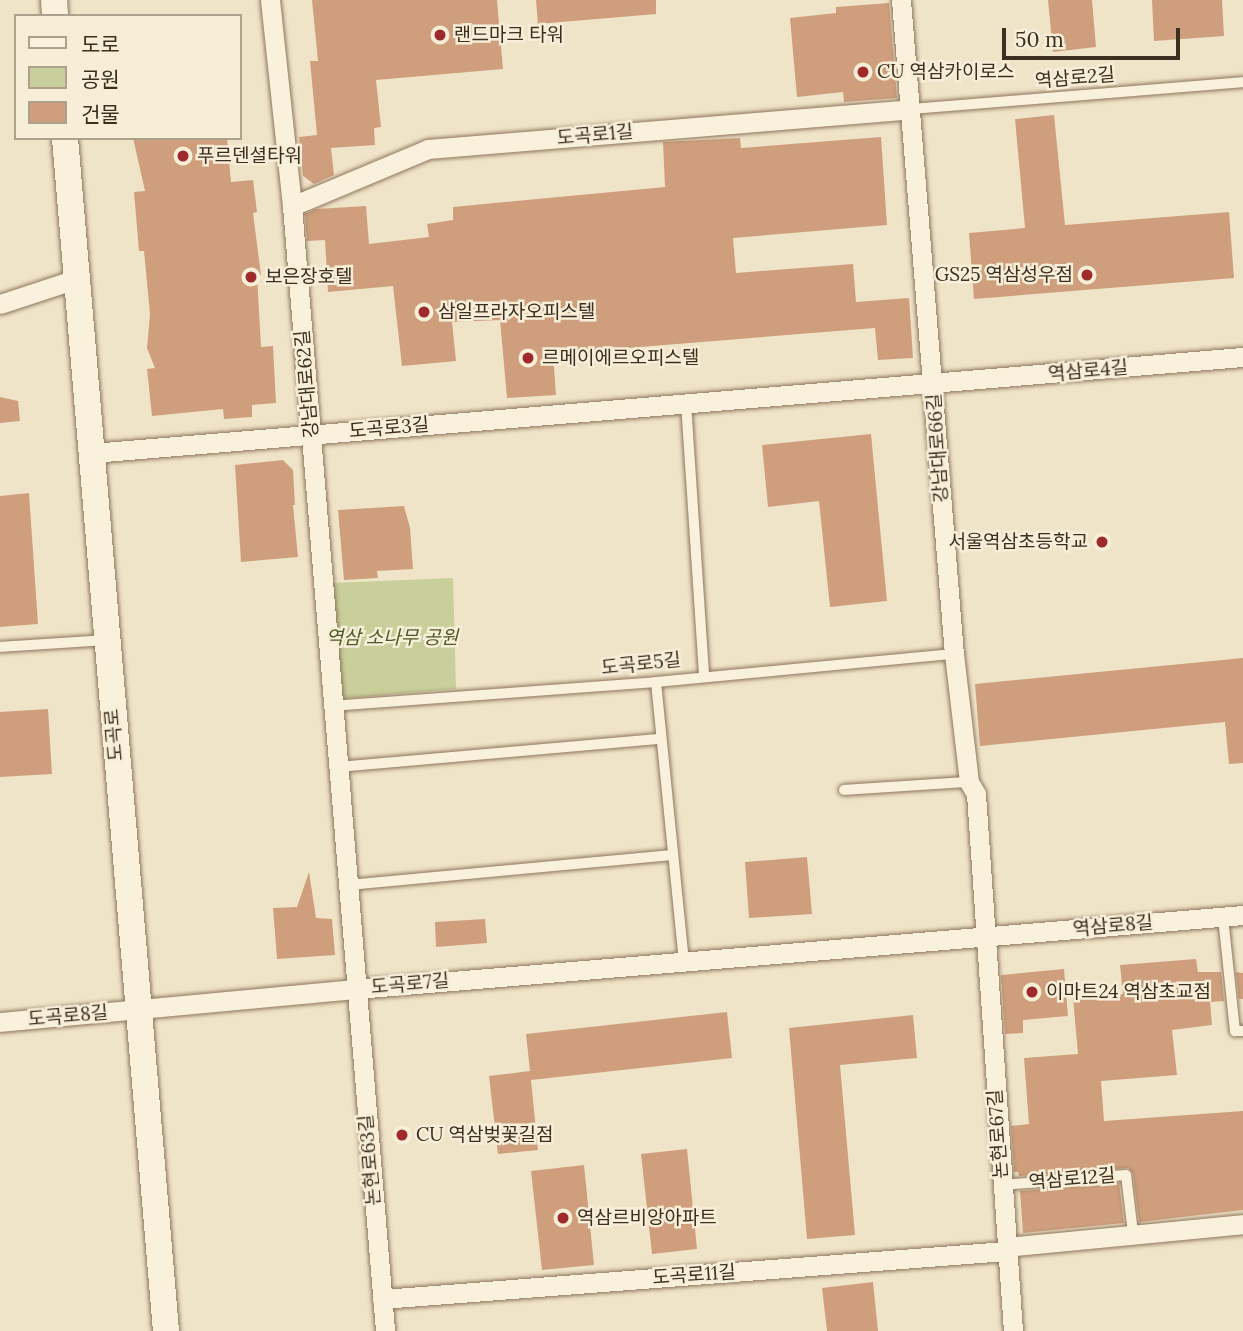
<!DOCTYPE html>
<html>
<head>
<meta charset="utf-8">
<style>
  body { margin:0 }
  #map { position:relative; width:1243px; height:1331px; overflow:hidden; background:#f0e4c8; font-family:Lora,"Noto Sans KR",serif }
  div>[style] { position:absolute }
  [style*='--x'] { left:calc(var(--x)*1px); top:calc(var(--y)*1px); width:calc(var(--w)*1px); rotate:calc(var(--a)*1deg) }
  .green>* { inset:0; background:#c9cf9b }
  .building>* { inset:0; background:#cf9f7d }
  .roads { filter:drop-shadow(0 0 2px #8d765c) drop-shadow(0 0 2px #8d765c) }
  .lane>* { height:10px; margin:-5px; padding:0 5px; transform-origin:5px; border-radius:5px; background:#faf1dc }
  .street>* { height:19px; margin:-9.5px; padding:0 9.5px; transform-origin:9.5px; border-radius:9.5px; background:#faf1dc }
  .secondary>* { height:26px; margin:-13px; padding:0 13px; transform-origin:13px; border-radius:13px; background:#faf1dc }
  .dots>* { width:19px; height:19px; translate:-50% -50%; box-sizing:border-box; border:4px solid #f7eed8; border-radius:50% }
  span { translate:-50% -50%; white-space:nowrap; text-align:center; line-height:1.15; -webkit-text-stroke:5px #f7eed8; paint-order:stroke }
  .poi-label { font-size:19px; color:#3d2e20 }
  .left { translate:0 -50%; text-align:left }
  .right { translate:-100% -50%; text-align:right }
  .street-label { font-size:19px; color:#3d2e20 }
  .park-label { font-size:19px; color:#4d5a26; font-style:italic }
  .legend { position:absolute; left:14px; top:14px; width:228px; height:126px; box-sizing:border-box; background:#f7eed8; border:2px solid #ada18e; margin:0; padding:9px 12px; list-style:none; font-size:21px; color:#3d2e20 }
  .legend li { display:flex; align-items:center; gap:14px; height:35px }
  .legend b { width:35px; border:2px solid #ada18e }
  .scale { position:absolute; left:1002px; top:28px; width:178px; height:32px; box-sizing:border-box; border:4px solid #3d2e20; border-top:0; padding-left:9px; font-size:21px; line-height:24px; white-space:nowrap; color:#3d2e20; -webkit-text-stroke:5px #f7eed8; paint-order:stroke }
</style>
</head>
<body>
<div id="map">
  <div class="green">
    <div style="clip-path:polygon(453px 578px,456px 689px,338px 699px,330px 583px)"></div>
  </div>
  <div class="building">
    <div style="clip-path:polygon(312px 0,497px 0,503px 69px,376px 80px,381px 127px,374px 128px,375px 145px,331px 148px,334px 175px,314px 184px,303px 176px,299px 137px,317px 135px,310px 61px,318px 61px)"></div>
    <div style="clip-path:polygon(536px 0,656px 0,656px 14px,538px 24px)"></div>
    <div style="clip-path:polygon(1048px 0,1092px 0,1096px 47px,1053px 52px)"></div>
    <div style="clip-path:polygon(1152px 0,1222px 0,1224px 36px,1154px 41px)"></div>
    <div style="clip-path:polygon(889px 3px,897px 98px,844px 102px,843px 92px,797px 97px,790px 18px,836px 13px,836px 7px)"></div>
    <div style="clip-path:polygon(1054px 115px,1065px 225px,1229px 212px,1234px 278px,974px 299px,969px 233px,1025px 228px,1015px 119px)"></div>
    <div style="clip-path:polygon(881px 137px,887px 225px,733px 238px,736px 273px,853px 264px,856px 302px,909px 298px,913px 358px,878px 360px,875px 328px,553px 354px,556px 395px,507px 398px,500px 320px,452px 322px,456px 361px,402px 366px,393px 286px,328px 292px,325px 240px,307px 241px,305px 214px,316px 209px,366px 206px,369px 244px,429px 237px,427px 224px,453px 220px,453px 207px,665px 187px,663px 142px,740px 138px,741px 148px)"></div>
    <div style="clip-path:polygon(133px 138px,227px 138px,231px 182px,253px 180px,257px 212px,253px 213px,261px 275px,257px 275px,261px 347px,273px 346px,276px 403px,252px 405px,252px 417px,224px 419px,223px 409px,152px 416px,147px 369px,155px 368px,147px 348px,150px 314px,144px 251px,139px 251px,134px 192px,145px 191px)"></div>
    <div style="clip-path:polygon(0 397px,18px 401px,20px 421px,0 423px)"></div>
    <div style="clip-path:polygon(871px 434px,887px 601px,830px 607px,819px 501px,768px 507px,762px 445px)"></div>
    <div style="clip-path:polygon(283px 460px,293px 470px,295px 505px,293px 505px,298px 557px,241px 562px,235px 465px)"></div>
    <div style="clip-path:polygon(29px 493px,38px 624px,0 627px,0 496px)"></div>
    <div style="clip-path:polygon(404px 506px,410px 528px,413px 569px,377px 571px,378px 578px,344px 580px,338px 510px)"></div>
    <div style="clip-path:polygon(1243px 658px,1243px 763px,1229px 764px,1225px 722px,980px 746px,975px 684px)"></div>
    <div style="clip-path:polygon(48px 709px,52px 774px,0 777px,0 712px)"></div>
    <div style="clip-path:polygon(807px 857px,812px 914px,749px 918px,745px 862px)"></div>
    <div style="clip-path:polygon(309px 872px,316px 918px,332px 919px,335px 955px,277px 959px,273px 908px,297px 907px)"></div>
    <div style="clip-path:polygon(485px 919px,487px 943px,436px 947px,435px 922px)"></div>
    <div style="clip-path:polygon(1196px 959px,1198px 972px,1221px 972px,1224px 1001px,1210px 1002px,1212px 1025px,1172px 1030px,1177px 1075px,1101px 1081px,1104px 1121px,1243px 1111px,1243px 1210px,1139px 1222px,1133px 1174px,1128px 1168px,1019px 1176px,1018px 1172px,1014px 1172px,1011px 1126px,1029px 1124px,1024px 1058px,1078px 1054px,1073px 998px,1123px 994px,1120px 965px)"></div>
    <div style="clip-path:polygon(1064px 969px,1068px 1016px,1023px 1020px,1023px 1033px,1005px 1034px,1001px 975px)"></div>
    <div style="clip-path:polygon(1236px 972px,1243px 973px,1243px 999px,1239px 999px)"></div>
    <div style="clip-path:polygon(727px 1012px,732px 1058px,531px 1080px,538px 1150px,498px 1154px,489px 1076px,530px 1071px,526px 1034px)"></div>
    <div style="clip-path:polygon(913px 1015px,917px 1058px,840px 1065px,855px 1235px,807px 1239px,789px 1028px)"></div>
    <div style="clip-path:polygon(687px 1149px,697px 1249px,652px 1254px,641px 1154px)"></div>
    <div style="clip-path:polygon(584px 1165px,594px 1265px,542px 1270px,531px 1171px)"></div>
    <div style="clip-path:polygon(1119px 1183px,1124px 1223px,1023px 1233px,1020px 1191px)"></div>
    <div style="clip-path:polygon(873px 1282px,878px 1331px,827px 1331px,822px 1288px)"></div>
  </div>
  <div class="roads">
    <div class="lane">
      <div style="--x:910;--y:109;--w:334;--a:-4.6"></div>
      <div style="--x:686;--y:403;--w:273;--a:86.2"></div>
      <div style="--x:0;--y:647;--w:106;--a:-3.8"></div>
      <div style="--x:656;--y:682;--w:280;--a:84.3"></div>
      <div style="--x:331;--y:706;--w:326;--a:-4.2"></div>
      <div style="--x:656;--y:682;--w:299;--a:-5.4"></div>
      <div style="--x:338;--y:767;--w:324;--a:-5"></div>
      <div style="--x:844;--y:790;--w:125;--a:-3.7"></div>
      <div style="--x:348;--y:885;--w:326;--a:-5.3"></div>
      <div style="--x:1223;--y:917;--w:115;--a:84"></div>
      <div style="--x:1235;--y:1031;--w:8;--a:0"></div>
      <div style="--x:1002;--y:1185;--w:124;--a:-4.6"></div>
      <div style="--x:1126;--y:1175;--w:58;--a:83.1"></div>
    </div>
    <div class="street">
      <div style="--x:270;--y:0;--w:207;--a:83.9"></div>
      <div style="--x:292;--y:206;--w:1129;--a:85.27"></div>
      <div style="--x:901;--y:0;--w:656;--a:85.37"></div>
      <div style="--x:954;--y:654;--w:129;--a:83.3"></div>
      <div style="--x:969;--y:782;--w:14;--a:60"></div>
      <div style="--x:976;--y:794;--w:538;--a:86.06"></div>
      <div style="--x:292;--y:206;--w:147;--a:-22.7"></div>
      <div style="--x:428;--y:149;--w:484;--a:-4.7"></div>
      <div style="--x:0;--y:304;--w:80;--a:-18.2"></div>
      <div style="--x:92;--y:453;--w:1155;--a:-4.77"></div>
      <div style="--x:0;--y:1022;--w:358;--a:-5.3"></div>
      <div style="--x:356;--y:989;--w:890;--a:-4.77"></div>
      <div style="--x:1006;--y:1247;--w:238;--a:-5.5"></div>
      <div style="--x:382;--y:1299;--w:626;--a:-4.4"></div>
    </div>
    <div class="secondary">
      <div style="--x:54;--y:0;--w:16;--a:86"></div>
      <div style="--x:65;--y:138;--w:1197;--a:85.16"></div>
    </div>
  </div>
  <div class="dots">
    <div style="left:440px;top:35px;background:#9e2a2b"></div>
    <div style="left:863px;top:72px;background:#9e2a2b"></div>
    <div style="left:183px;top:156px;background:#9e2a2b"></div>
    <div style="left:1087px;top:275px;background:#9e2a2b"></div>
    <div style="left:251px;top:277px;background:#9e2a2b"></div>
    <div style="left:424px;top:312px;background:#9e2a2b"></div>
    <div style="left:528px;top:358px;background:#9e2a2b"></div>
    <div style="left:1102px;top:542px;background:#9e2a2b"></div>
    <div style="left:1032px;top:992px;background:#9e2a2b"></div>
    <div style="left:402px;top:1135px;background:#9e2a2b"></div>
    <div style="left:563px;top:1218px;background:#9e2a2b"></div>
  </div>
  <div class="poi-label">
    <span class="left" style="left:454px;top:35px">랜드마크 타워</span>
    <span class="left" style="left:877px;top:72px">CU 역삼카이로스</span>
    <span class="left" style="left:197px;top:156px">푸르덴셜타워</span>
    <span class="right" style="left:1073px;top:275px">GS25 역삼성우점</span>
    <span class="left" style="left:265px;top:277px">보은장호텔</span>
    <span class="left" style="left:438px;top:312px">삼일프라자오피스텔</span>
    <span class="left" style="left:542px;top:358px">르메이에르오피스텔</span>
    <span class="right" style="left:1088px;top:542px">서울역삼초등학교</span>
    <span class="left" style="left:1046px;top:992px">이마트24 역삼초교점</span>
    <span class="left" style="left:416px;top:1135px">CU 역삼벚꽃길점</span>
    <span class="left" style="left:577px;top:1218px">역삼르비앙아파트</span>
  </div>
  <div class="street-label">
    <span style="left:1075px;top:78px;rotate:-5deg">역삼로2길</span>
    <span style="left:595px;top:135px;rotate:-5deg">도곡로1길</span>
    <span style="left:1088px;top:371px;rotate:-5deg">역삼로4길</span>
    <span style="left:307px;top:384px;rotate:-95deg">강남대로62길</span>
    <span style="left:389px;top:428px;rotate:-5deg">도곡로3길</span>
    <span style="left:938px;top:448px;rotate:-94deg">강남대로66길</span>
    <span style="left:641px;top:664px;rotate:-6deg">도곡로5길</span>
    <span style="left:114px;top:735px;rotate:-95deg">도곡로</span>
    <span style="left:1113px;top:926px;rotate:-5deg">역삼로8길</span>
    <span style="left:410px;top:984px;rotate:-5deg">도곡로7길</span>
    <span style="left:68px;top:1016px;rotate:-5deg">도곡로8길</span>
    <span style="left:998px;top:1134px;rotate:-94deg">논현로67길</span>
    <span style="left:370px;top:1160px;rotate:-95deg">논현로63길</span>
    <span style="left:1072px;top:1179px;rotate:-5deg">역삼로12길</span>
    <span style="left:694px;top:1275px;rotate:-4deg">도곡로11길</span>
  </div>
  <div class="park-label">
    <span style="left:392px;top:638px">역삼 소나무 공원</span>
  </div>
  <ul class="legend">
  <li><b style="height:9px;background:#faf1dc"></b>도로</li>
  <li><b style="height:19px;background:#c9cf9b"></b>공원</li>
  <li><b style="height:19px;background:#cf9f7d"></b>건물</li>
  </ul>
  <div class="scale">50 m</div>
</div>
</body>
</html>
